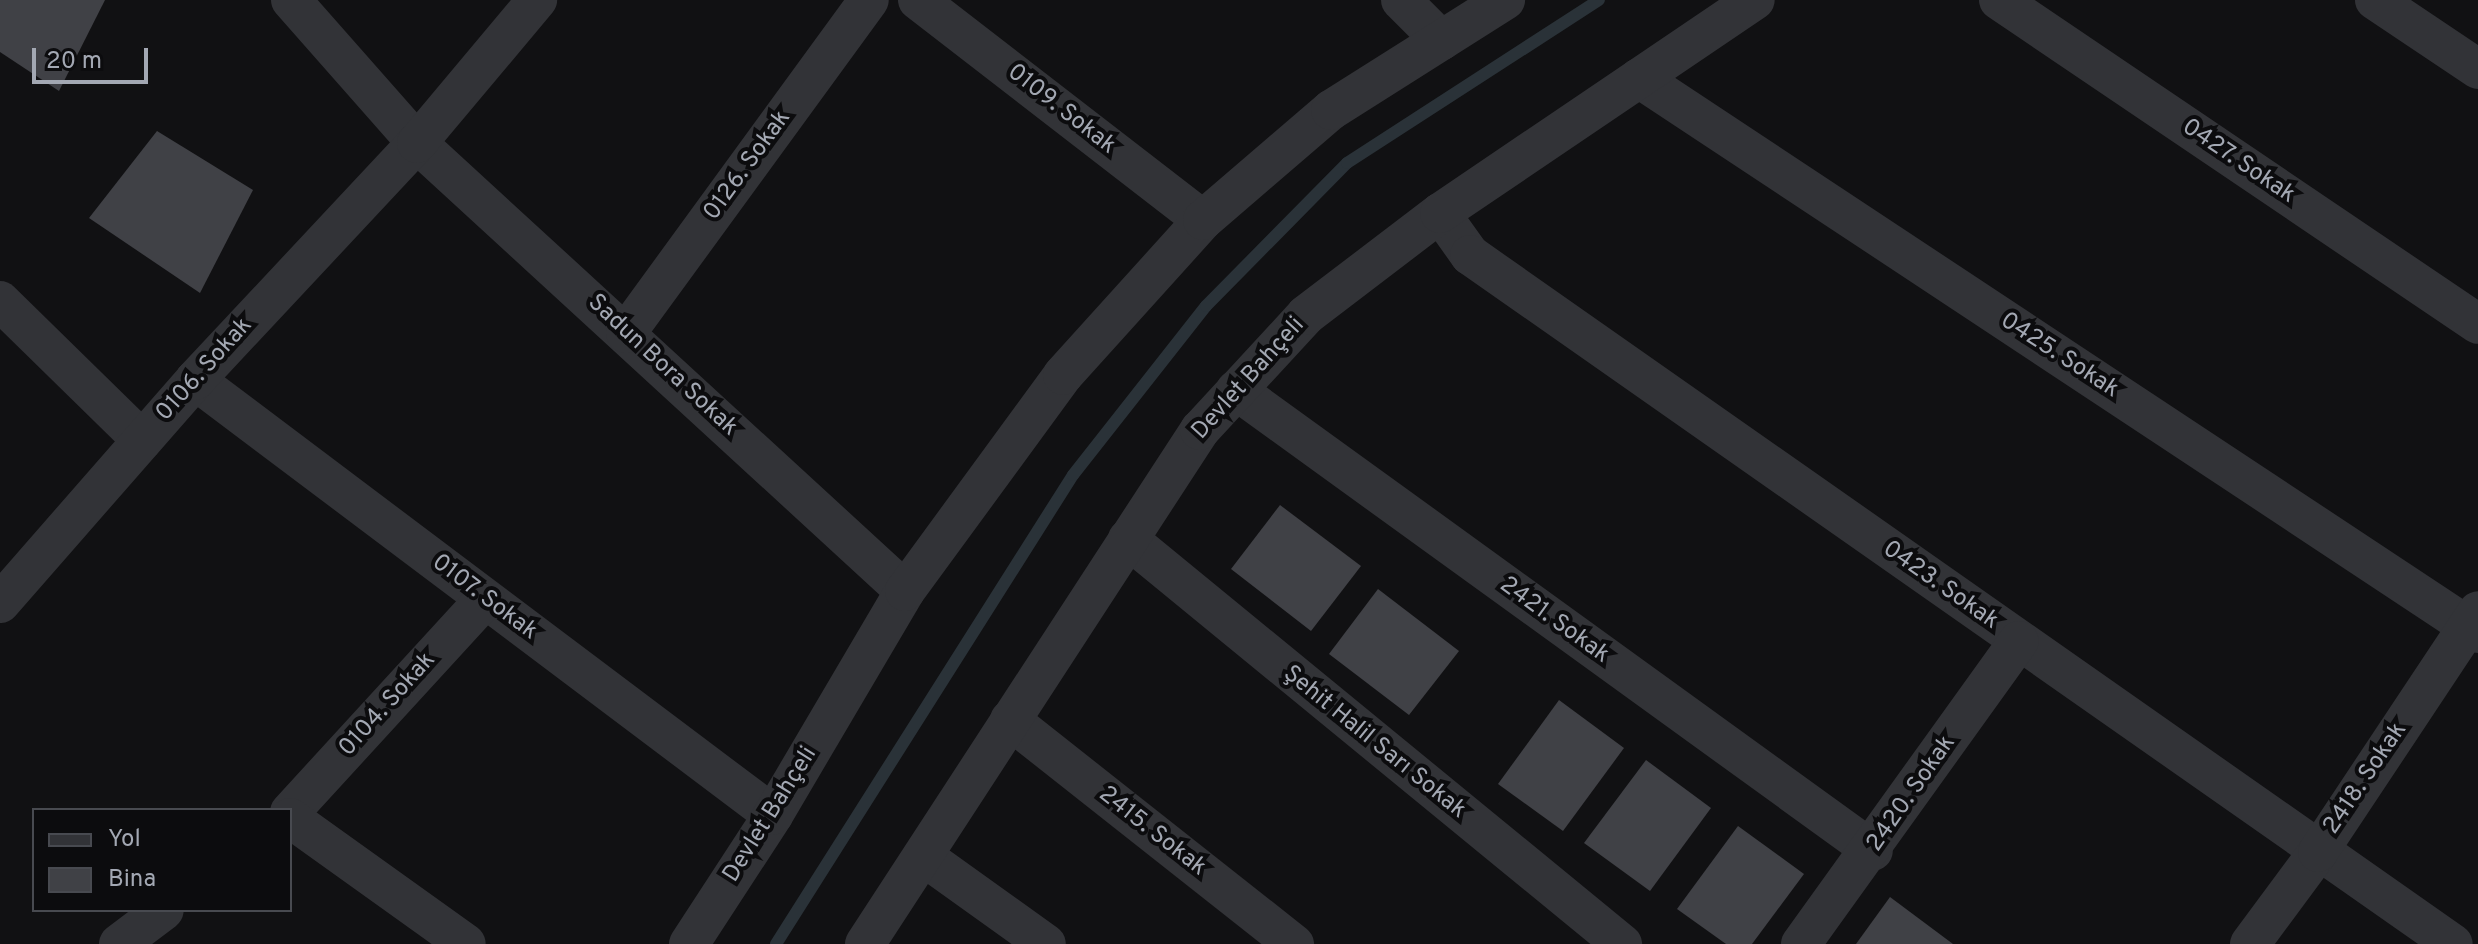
<!DOCTYPE html>
<html>
<head>
<meta charset="utf-8">
<style>
  body { margin:0 }
  #map { position:relative; width:2478px; height:944px; overflow:hidden; background:#111113; font-family:Overpass,sans-serif }
  div>[style] { position:absolute }
  [style*='--x'] { left:calc(var(--x)*1px); top:calc(var(--y)*1px); width:calc(var(--w)*1px); rotate:calc(var(--a)*1deg) }
  .stream>* { height:12px; margin:-6px; padding:0 6px; transform-origin:6px; border-radius:6px; background:#2a3238 }
  .building>* { inset:0; background:#404146 }
  .minor>* { height:40px; margin:-20px; padding:0 20px; transform-origin:20px; border-radius:20px; background:#323337 }
  span { translate:-50% -50%; white-space:nowrap; text-align:center; line-height:1.15; -webkit-text-stroke:8px #0c0c0e; paint-order:stroke }
  .street-label { font-size:24px; color:#a3a8b3 }
  .legend { position:absolute; left:32px; top:808px; width:260px; height:104px; box-sizing:border-box; background:#0c0c0e; border:2px solid #484a50; margin:0; padding:10px 14px; list-style:none; font-size:24px; color:#a3a8b3 }
  .legend li { display:flex; align-items:center; gap:16px; height:40px }
  .legend b { width:40px; border:2px solid #484a50 }
  .scale { position:absolute; left:32px; top:48px; width:116px; height:36px; box-sizing:border-box; border:4px solid #a3a8b3; border-top:0; padding-left:10px; font-size:24px; line-height:28px; white-space:nowrap; color:#a3a8b3; -webkit-text-stroke:6px #0c0c0e; paint-order:stroke }
</style>
</head>
<body>
<div id="map">
  <div class="stream">
    <div style="--x:776;--y:944;--w:555;--a:-57.66"></div>
    <div style="--x:1073;--y:475;--w:215;--a:-51.8"></div>
    <div style="--x:1206;--y:306;--w:201;--a:-45.4"></div>
    <div style="--x:1347;--y:163;--w:300;--a:-32.9"></div>
  </div>
  <div class="building">
    <div style="clip-path:polygon(0 0,105px 0,59px 91px,0 52px)"></div>
    <div style="clip-path:polygon(157px 131px,253px 190px,200px 293px,89px 218px)"></div>
    <div style="clip-path:polygon(1280px 505px,1361px 566px,1311px 631px,1231px 569px)"></div>
    <div style="clip-path:polygon(1378px 589px,1459px 651px,1409px 715px,1329px 654px)"></div>
    <div style="clip-path:polygon(1559px 700px,1624px 748px,1563px 831px,1498px 784px)"></div>
    <div style="clip-path:polygon(1646px 760px,1711px 808px,1650px 891px,1584px 843px)"></div>
    <div style="clip-path:polygon(1738px 826px,1804px 874px,1752px 944px,1726px 944px,1677px 909px)"></div>
    <div style="clip-path:polygon(1890px 897px,1953px 944px,1856px 944px)"></div>
  </div>
  <div class="minor">
    <div style="--x:291;--y:0;--w:191;--a:48.6"></div>
    <div style="--x:417;--y:143;--w:662;--a:42.55"></div>
    <div style="--x:918;--y:0;--w:360;--a:37.7"></div>
    <div style="--x:1401;--y:0;--w:57;--a:45"></div>
    <div style="--x:1999;--y:0;--w:578;--a:34.07"></div>
    <div style="--x:2375;--y:0;--w:124;--a:33.8"></div>
    <div style="--x:1639;--y:78;--w:1006;--a:33.48"></div>
    <div style="--x:1440;--y:213;--w:52;--a:54.5"></div>
    <div style="--x:1470;--y:255;--w:1200;--a:35.03"></div>
    <div style="--x:0;--y:301;--w:199;--a:44.4"></div>
    <div style="--x:626;--y:333;--w:412;--a:-53.9"></div>
    <div style="--x:195;--y:380;--w:723;--a:36.96"></div>
    <div style="--x:1236;--y:390;--w:786;--a:35.89"></div>
    <div style="--x:1128;--y:539;--w:639;--a:39.35"></div>
    <div style="--x:0;--y:603;--w:296;--a:-48.8"></div>
    <div style="--x:195;--y:380;--w:325;--a:-46.9"></div>
    <div style="--x:417;--y:143;--w:187;--a:-50"></div>
    <div style="--x:1010;--y:720;--w:362;--a:38.3"></div>
    <div style="--x:290;--y:812;--w:289;--a:-47.5"></div>
    <div style="--x:290;--y:818;--w:216;--a:35.6"></div>
    <div style="--x:923;--y:856;--w:151;--a:35.6"></div>
    <div style="--x:119;--y:944;--w:56;--a:-37.1"></div>
    <div style="--x:689;--y:944;--w:154;--a:-56.9"></div>
    <div style="--x:773;--y:815;--w:260;--a:-59.5"></div>
    <div style="--x:905;--y:591;--w:268;--a:-53.8"></div>
    <div style="--x:1063;--y:375;--w:209;--a:-47.9"></div>
    <div style="--x:1203;--y:220;--w:169;--a:-40.7"></div>
    <div style="--x:1331;--y:110;--w:206;--a:-32.3"></div>
    <div style="--x:865;--y:944;--w:614;--a:-56.91"></div>
    <div style="--x:1200;--y:430;--w:156;--a:-47.3"></div>
    <div style="--x:1306;--y:315;--w:168;--a:-37.3"></div>
    <div style="--x:1440;--y:213;--w:380;--a:-34.1"></div>
    <div style="--x:1801;--y:944;--w:373;--a:-54.3"></div>
    <div style="--x:2250;--y:944;--w:114;--a:-53.5"></div>
    <div style="--x:2318;--y:852;--w:289;--a:-56.4"></div>
  </div>
  <div class="street-label">
    <span style="left:1061px;top:110px;rotate:38deg">0109. Sokak</span>
    <span style="left:2238px;top:162px;rotate:34deg">0427. Sokak</span>
    <span style="left:748px;top:166px;rotate:-54deg">0126. Sokak</span>
    <span style="left:2059px;top:356px;rotate:33deg">0425. Sokak</span>
    <span style="left:662px;top:366px;rotate:43deg">Sadun Bora Sokak</span>
    <span style="left:205px;top:370px;rotate:-48deg">0106. Sokak</span>
    <span style="left:1249px;top:379px;rotate:-48deg">Devlet Bahçeli</span>
    <span style="left:1940px;top:586px;rotate:35deg">0423. Sokak</span>
    <span style="left:484px;top:598px;rotate:37deg">0107. Sokak</span>
    <span style="left:1554px;top:621px;rotate:36deg">2421. Sokak</span>
    <span style="left:388px;top:705px;rotate:-48deg">0104. Sokak</span>
    <span style="left:1374px;top:743px;rotate:39deg">Şehit Halil Sarı Sokak</span>
    <span style="left:2366px;top:779px;rotate:-56deg">2418. Sokak</span>
    <span style="left:1912px;top:794px;rotate:-55deg">2420. Sokak</span>
    <span style="left:771px;top:815px;rotate:-58deg">Devlet Bahçeli</span>
    <span style="left:1152px;top:832px;rotate:38deg">2415. Sokak</span>
  </div>
  <ul class="legend">
  <li><b style="height:10px;background:#323337"></b>Yol</li>
  <li><b style="height:22px;background:#404146"></b>Bina</li>
  </ul>
  <div class="scale">20 m</div>
</div>
</body>
</html>
